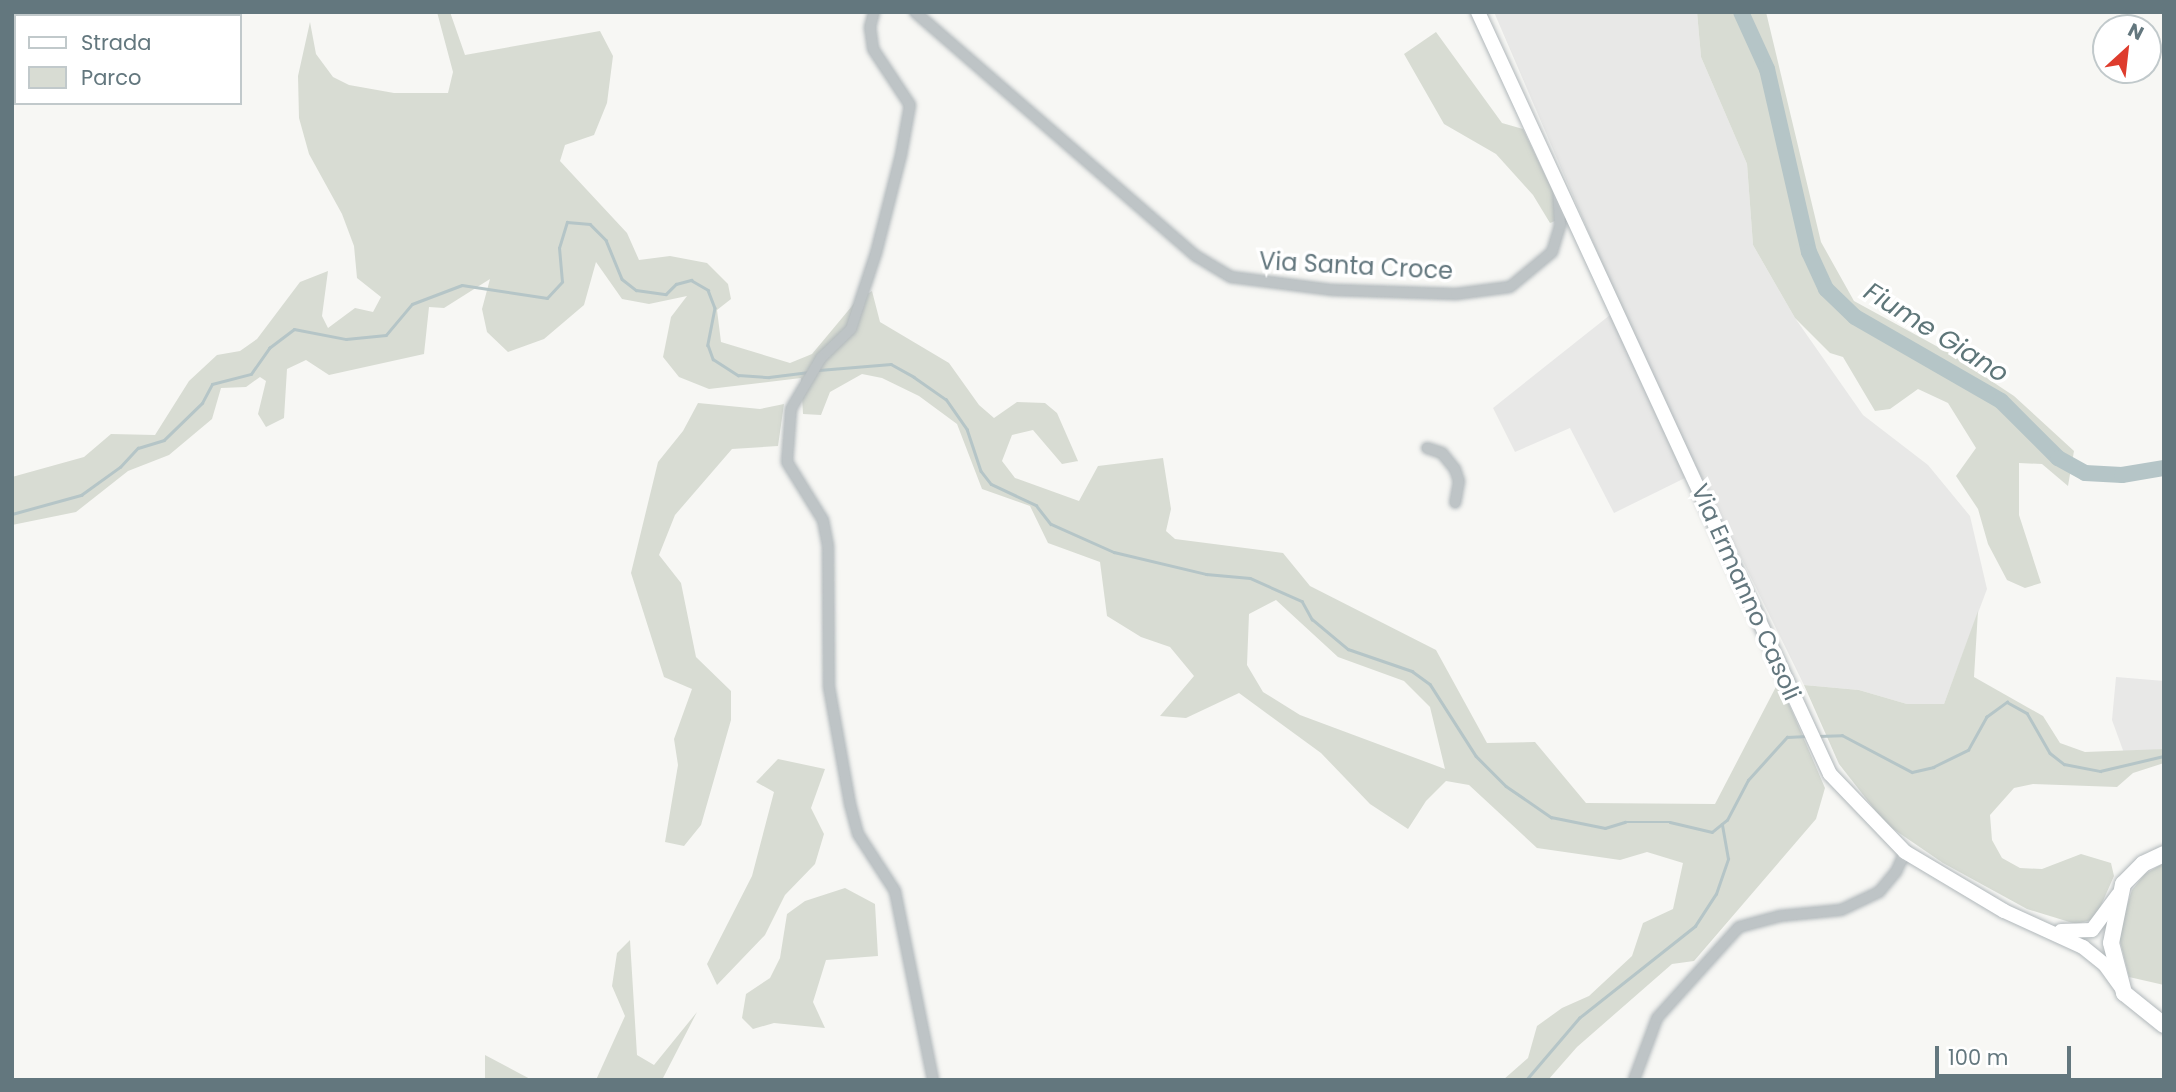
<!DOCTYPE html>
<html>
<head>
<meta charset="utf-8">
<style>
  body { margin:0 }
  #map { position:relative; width:2176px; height:1092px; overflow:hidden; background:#f7f7f4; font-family:Poppins,sans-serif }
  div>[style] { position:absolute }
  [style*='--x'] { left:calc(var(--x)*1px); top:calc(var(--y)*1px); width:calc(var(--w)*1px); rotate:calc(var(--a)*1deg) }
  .built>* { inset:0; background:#e8e8e7 }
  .green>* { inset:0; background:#d8dcd3 }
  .stream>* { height:2.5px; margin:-1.25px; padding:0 1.25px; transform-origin:1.25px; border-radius:1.25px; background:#b5c5c7 }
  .river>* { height:16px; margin:-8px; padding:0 8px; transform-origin:8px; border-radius:8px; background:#b5c5c7 }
  .roads { filter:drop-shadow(0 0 2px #b1b8bb) drop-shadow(0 0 2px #b1b8bb) }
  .street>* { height:10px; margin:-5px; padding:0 5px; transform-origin:5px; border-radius:5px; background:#bec4c6 }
  .secondary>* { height:14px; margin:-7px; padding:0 7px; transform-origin:7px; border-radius:7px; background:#fff }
  .primary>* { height:16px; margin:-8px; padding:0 8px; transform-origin:8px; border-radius:8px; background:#fff }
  span { translate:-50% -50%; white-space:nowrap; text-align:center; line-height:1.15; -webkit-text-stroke:7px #fff; paint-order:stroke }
  .street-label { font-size:24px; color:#63777e }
  .water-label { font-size:26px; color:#5e7679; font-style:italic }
  .frame { position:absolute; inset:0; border:14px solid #63777e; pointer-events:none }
  .legend { position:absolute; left:14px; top:14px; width:228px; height:91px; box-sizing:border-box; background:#fff; border:2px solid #c1c9cb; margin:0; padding:9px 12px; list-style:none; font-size:21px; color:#63777e }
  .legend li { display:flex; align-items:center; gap:14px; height:35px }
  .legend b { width:35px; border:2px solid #c1c9cb }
  .north { position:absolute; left:2092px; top:14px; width:70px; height:70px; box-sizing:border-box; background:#fff; border:2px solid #c1c9cb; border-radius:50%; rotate:27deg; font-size:19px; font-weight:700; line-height:28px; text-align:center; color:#63777e }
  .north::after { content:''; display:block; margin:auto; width:24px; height:32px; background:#de3c2d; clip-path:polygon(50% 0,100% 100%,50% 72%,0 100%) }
  .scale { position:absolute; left:1935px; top:1046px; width:136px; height:32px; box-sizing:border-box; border:4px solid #63777e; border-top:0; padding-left:9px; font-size:21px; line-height:24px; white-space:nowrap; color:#63777e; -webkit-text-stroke:5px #fff; paint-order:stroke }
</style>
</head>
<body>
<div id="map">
  <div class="built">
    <div style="clip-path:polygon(1494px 12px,1697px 12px,1701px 57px,1747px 164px,1753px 245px,1795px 318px,1863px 415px,1928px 465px,1970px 516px,1987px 589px,1944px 704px,1907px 704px,1859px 690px,1804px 685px,1643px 359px)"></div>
    <div style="clip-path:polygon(1610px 315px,1685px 478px,1614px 513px,1570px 428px,1515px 452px,1493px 408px)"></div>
    <div style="clip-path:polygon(2116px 677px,2164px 681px,2164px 749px,2124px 753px,2112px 720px)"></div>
  </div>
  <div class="green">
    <div style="clip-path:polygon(evenodd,437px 12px,450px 12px,465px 55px,600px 31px,613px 56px,607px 103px,594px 135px,565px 145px,560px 161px,627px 233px,639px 260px,670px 256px,707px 263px,728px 284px,731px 299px,717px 310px,721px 342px,790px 363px,812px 354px,857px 300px,872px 291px,880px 322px,949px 363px,979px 405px,994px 418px,1017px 402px,1045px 403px,1057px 413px,1078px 461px,1062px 464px,1033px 430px,1012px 435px,1002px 461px,1015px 478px,1079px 501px,1098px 466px,1163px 458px,1171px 509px,1166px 531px,1175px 539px,1283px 553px,1310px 586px,1436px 650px,1487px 743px,1535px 742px,1586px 803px,1715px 804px,1779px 681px,1825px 788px,1816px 819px,1694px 961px,1672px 964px,1577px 1047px,1548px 1080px,1503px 1080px,1528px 1058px,1537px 1026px,1562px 1008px,1589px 996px,1632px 956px,1643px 923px,1673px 909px,1683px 863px,1647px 852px,1620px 860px,1537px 848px,1469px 785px,1446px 781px,1426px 801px,1408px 829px,1370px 804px,1321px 753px,1239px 693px,1186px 718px,1160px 716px,1194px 676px,1170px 647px,1141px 637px,1107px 616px,1100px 562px,1048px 543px,1030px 506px,982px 489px,957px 424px,919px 396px,882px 378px,862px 374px,830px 392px,821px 415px,803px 414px,801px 378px,709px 389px,679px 377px,663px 357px,671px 317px,687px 296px,649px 304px,622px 299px,596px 262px,584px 305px,544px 339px,508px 352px,487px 332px,482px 309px,490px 279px,444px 308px,429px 307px,424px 354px,329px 375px,306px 360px,287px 369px,284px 418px,266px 427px,258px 414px,266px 381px,260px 377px,246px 387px,221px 388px,212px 419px,169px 455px,128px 471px,76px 512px,12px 525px,12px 477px,84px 457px,111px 434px,155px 435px,189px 381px,217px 355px,240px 351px,257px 339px,300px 282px,328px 271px,322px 316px,328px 328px,355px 308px,373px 312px,381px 297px,357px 278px,354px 246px,342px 214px,309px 154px,299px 118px,298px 76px,310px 22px,316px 54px,333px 77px,349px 85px,394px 93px,448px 93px,453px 72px,437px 12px,1276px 600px,1338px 657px,1404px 681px,1430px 707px,1445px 769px,1300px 715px,1263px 692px,1247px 665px,1249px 614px,1276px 600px)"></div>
    <div style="clip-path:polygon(1697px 12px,1766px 12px,1821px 242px,1854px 301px,1949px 353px,2014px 396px,2074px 451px,2068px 486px,2042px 464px,2019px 463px,2019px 515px,2041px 583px,2025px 588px,2007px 580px,1988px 544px,1978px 509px,1956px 476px,1976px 448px,1948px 403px,1918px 389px,1890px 409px,1875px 411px,1843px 357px,1830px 353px,1795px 318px,1753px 245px,1747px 164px,1701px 57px)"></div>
    <div style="clip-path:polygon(1436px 32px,1502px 123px,1523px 129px,1565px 217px,1550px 223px,1533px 195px,1496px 154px,1444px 124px,1404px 54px)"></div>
    <div style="clip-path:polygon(698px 403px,760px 409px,784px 404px,778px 446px,732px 449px,675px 515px,659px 555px,681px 583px,696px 657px,731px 691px,731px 720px,701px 825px,684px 846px,665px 842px,678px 765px,674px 739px,692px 689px,664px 677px,631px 573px,658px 462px,683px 431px)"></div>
    <div style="clip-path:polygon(1978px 611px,1974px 677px,2043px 716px,2060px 743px,2085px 752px,2164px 749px,2164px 763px,2133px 773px,2117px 787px,2033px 784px,2014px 788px,1990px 815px,1992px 840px,2002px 858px,2020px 868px,2042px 869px,2081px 854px,2111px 863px,2114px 876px,2095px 919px,2076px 924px,2027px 909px,1943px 863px,1886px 824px,1839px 764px,1804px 685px,1859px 690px,1907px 704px,1944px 704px)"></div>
    <div style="clip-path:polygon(778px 759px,825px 769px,811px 808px,824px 834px,815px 864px,785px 895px,765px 935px,717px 985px,707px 964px,752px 876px,774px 792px,756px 782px)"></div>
    <div style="clip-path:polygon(2164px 863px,2164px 985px,2129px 977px,2118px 933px,2132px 890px,2145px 874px)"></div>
    <div style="clip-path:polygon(845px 888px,875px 904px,878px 956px,826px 960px,813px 1002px,825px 1028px,774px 1023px,753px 1029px,742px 1018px,746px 994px,770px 978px,780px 958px,787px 914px,805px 901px)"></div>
    <div style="clip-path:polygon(630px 940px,637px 1055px,654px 1065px,697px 1012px,662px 1080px,596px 1080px,625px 1016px,612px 986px,617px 953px)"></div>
    <div style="clip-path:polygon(485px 1055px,532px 1080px,485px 1080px)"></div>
  </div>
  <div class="stream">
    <div style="--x:819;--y:370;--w:72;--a:-4.8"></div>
    <div style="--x:891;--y:364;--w:26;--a:29"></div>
    <div style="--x:914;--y:377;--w:39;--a:35"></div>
    <div style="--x:946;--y:399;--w:37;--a:55"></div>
    <div style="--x:967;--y:429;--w:44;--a:71.6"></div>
    <div style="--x:981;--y:471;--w:16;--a:52"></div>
    <div style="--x:991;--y:484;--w:50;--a:25"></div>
    <div style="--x:1036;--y:505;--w:24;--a:52"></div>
    <div style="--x:1051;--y:524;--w:69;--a:24"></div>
    <div style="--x:1114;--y:552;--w:95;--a:13.4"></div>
    <div style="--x:1206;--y:574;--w:44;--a:5.2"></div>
    <div style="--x:1250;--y:578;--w:57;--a:23.9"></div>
    <div style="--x:1302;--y:601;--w:21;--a:61"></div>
    <div style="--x:1312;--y:619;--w:47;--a:39.8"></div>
    <div style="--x:1348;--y:649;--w:68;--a:19"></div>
    <div style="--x:1412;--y:671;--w:22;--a:36"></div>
    <div style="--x:1430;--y:684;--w:85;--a:57.4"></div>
    <div style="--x:1476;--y:756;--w:42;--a:45"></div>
    <div style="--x:1506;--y:786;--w:55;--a:34.6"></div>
    <div style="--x:1551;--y:817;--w:55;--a:11.5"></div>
    <div style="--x:1605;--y:828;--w:21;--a:-17"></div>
    <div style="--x:1625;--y:822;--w:45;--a:0"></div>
    <div style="--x:1670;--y:822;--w:43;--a:13.4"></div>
    <div style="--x:1712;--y:832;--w:19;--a:-39"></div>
    <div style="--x:1727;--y:820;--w:45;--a:-62.3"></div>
    <div style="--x:1748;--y:780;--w:58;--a:-47.8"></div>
    <div style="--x:1787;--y:737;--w:20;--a:-3"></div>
    <div style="--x:12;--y:514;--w:72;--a:-15.4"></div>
    <div style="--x:81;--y:495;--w:48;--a:-35.7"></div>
    <div style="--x:120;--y:467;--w:26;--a:-47"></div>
    <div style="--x:138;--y:448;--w:27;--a:-17"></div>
    <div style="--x:164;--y:440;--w:53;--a:-44.2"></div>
    <div style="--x:202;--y:403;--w:21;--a:-62"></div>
    <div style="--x:212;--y:384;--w:40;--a:-14.4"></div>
    <div style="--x:251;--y:374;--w:32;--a:-55"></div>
    <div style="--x:269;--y:348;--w:31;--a:-37"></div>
    <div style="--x:294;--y:329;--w:53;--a:10.9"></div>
    <div style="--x:346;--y:339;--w:40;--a:-5.7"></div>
    <div style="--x:386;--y:335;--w:40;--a:-50"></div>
    <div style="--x:412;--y:304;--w:53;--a:-20.8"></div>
    <div style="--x:462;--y:285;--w:86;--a:8.7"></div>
    <div style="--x:547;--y:298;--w:22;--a:-47"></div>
    <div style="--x:562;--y:282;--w:34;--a:-95"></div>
    <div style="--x:559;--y:248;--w:27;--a:-73"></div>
    <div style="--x:567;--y:222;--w:23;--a:5"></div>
    <div style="--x:590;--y:224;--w:23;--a:45"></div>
    <div style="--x:606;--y:240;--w:42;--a:67.7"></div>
    <div style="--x:622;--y:279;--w:18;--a:38"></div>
    <div style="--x:636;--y:290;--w:30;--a:8"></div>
    <div style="--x:666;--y:294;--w:14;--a:-45"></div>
    <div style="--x:676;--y:284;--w:16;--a:-15"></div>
    <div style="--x:691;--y:280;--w:20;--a:30"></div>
    <div style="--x:708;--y:290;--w:19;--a:69"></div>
    <div style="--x:715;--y:308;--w:38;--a:101"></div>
    <div style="--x:708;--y:345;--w:15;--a:70"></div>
    <div style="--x:713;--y:359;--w:30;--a:33"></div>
    <div style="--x:738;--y:375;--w:31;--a:4"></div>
    <div style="--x:769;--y:377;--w:40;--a:-7.1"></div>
    <div style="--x:1818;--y:736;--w:24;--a:-2"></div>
    <div style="--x:1842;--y:735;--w:79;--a:27.9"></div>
    <div style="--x:1912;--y:772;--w:22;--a:-13"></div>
    <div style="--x:1933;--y:767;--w:39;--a:-26"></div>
    <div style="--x:1968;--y:750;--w:38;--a:-61"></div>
    <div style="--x:1986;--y:717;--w:26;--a:-36"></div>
    <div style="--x:2007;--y:702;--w:23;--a:29"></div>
    <div style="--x:2027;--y:713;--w:46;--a:60.1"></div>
    <div style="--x:2050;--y:753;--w:18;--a:38"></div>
    <div style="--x:2064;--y:764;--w:37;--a:11"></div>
    <div style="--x:2100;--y:771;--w:66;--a:-13.2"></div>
    <div style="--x:1526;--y:1080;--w:82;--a:-49.5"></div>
    <div style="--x:1579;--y:1018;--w:148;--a:-38.4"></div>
    <div style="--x:1695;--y:926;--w:38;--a:-57"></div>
    <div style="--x:1716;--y:894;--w:37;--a:-71"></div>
    <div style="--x:1728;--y:859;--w:35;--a:-100"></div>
  </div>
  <div class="river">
    <div style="--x:1741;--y:12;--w:63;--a:65.5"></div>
    <div style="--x:1767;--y:69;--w:188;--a:77.1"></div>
    <div style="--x:1809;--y:252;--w:41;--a:65.3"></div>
    <div style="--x:1826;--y:289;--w:40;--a:44"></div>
    <div style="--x:1855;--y:317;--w:168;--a:29.9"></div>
    <div style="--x:2001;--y:401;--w:81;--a:45"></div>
    <div style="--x:2058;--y:458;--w:31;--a:29"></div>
    <div style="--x:2085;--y:473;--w:37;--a:3"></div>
    <div style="--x:2122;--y:475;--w:43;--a:-9.5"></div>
  </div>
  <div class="roads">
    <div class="street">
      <div style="--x:874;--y:12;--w:16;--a:105"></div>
      <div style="--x:870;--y:27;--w:22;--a:82"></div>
      <div style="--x:873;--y:49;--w:67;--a:56.5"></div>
      <div style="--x:910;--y:105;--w:51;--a:100.2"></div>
      <div style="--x:901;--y:155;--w:101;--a:104.3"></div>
      <div style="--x:876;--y:253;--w:80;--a:108.2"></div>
      <div style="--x:851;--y:329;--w:42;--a:136"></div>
      <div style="--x:821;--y:358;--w:59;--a:120.5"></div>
      <div style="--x:791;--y:409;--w:53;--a:94.3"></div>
      <div style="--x:787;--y:462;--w:68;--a:58.2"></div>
      <div style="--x:823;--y:520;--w:26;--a:79"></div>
      <div style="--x:828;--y:546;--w:141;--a:89.6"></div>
      <div style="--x:829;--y:687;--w:119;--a:79.8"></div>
      <div style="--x:850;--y:804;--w:31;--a:75"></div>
      <div style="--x:858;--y:834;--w:68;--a:57"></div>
      <div style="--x:895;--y:891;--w:193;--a:78.6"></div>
      <div style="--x:915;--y:12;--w:372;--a:41"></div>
      <div style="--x:1196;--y:256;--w:41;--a:31"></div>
      <div style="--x:1231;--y:277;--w:103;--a:7.3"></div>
      <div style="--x:1333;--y:290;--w:123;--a:1.9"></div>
      <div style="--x:1456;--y:294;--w:54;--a:-7.4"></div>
      <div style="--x:1510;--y:287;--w:55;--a:-39.8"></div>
      <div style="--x:1552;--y:252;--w:28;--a:-73"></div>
      <div style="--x:1560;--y:225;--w:34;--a:-93"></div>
      <div style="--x:1427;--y:448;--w:16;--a:18"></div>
      <div style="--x:1442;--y:453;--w:21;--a:51"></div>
      <div style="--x:1455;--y:469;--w:13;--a:72"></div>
      <div style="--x:1459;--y:481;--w:22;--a:100"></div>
      <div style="--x:1634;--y:1080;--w:66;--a:-69.6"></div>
      <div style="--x:1657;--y:1018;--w:122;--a:-48"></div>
      <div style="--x:1739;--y:927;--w:42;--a:-15"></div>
      <div style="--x:1780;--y:916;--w:61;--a:-5.6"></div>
      <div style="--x:1841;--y:910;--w:42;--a:-25.3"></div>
      <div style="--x:1879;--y:892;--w:26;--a:-50"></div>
      <div style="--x:1896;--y:872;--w:22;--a:-66"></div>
    </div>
    <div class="secondary">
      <div style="--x:1478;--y:12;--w:839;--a:65.21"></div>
      <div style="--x:1830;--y:774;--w:108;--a:46.1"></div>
      <div style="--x:1905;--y:852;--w:115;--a:30.8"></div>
      <div style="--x:2004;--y:911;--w:87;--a:24.5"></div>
      <div style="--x:2083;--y:947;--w:28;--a:39"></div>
      <div style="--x:2105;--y:965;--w:27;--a:54"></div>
      <div style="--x:2061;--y:931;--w:31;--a:-2"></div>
      <div style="--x:2092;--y:930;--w:44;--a:-53.4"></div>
    </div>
    <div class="primary">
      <div style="--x:2164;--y:854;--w:23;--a:155"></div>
      <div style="--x:2143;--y:864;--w:28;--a:135"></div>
      <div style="--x:2123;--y:884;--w:60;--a:101.5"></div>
      <div style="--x:2111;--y:943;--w:52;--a:75.4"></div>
      <div style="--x:2124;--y:993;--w:51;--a:38.7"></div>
    </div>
  </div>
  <div class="street-label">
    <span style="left:1356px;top:266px;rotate:3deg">Via Santa Croce</span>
    <span style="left:1746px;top:592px;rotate:66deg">Via Ermanno Casoli</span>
  </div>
  <div class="water-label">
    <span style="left:1936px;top:333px;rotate:32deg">Fiume Giano</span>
  </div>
  <div class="frame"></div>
  <ul class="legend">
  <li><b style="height:9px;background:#fff"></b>Strada</li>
  <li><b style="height:19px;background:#d8dcd3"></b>Parco</li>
  </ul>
  <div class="north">N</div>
  <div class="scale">100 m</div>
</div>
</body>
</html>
